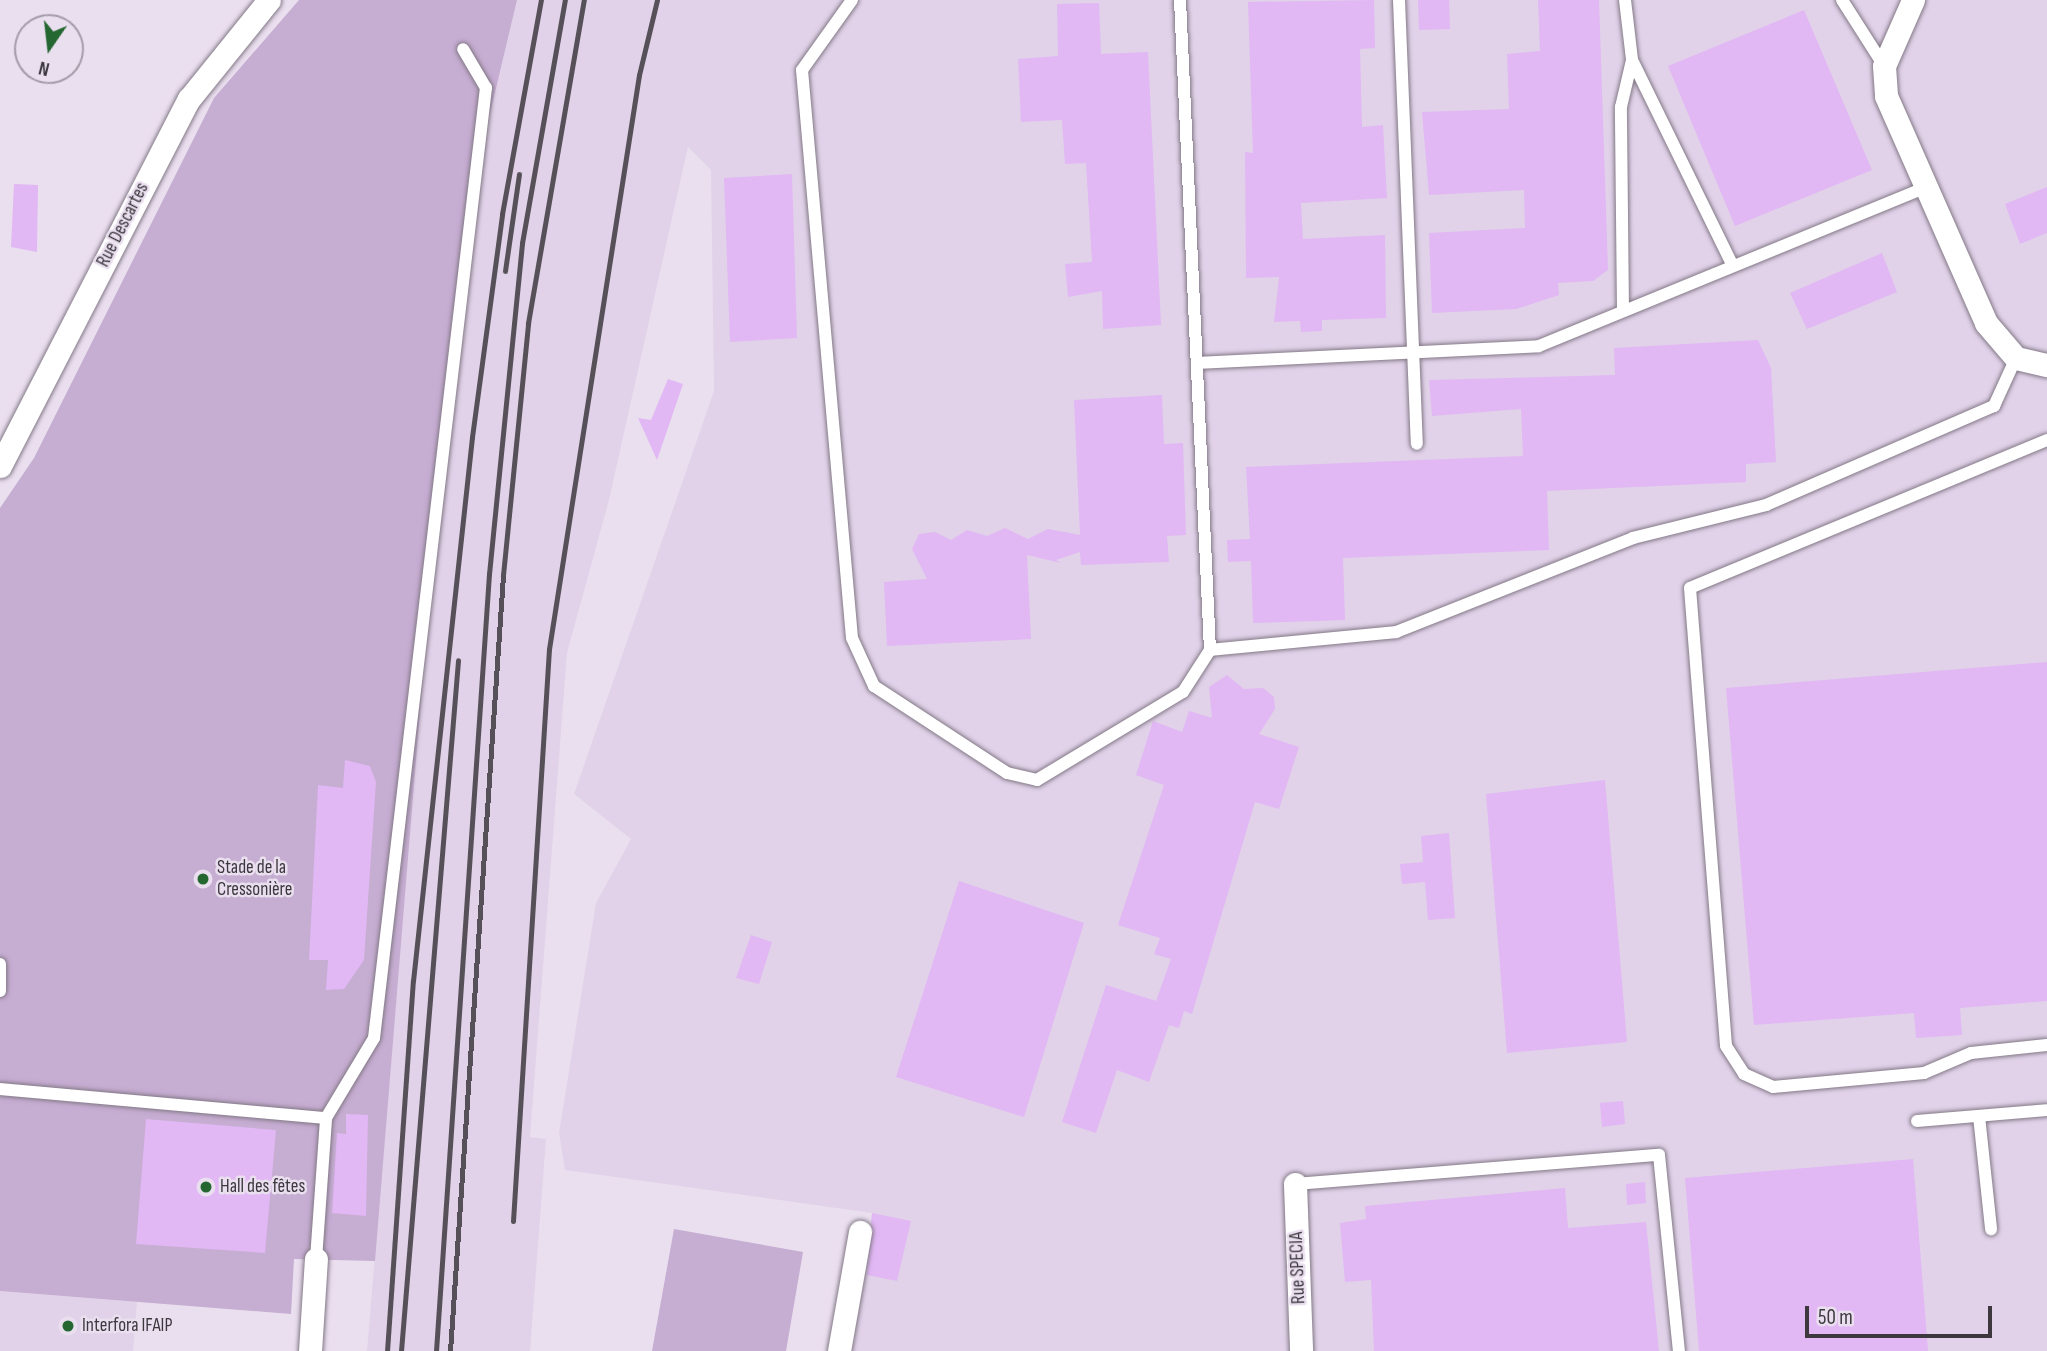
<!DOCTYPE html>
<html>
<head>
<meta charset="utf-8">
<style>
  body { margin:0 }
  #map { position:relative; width:2047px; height:1351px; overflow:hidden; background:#eadfef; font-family:"Sofia Sans Condensed",sans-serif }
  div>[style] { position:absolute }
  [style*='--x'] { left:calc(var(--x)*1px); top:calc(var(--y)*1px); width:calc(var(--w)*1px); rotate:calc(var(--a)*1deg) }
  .built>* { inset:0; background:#e1d2e9 }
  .green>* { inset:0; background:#c6add2 }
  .building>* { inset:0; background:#e1b7f4 }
  .roads { filter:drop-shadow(0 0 2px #837987) drop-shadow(0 0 2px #837987) }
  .service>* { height:12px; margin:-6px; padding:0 6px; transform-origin:6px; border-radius:6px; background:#fff }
  .minor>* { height:23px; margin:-11.5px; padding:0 11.5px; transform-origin:11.5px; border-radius:11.5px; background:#fff }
  .rail>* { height:5px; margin:-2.5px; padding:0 2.5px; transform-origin:2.5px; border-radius:2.5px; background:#565158 }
  .dots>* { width:19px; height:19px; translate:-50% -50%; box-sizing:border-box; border:4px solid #eadfef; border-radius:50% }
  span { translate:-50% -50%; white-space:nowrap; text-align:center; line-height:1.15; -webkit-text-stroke:5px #eadfef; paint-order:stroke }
  .street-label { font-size:19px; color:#3c383e }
  .poi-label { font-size:19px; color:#3c383e }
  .left { translate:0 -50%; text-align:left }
  .north { position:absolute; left:14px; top:14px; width:70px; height:70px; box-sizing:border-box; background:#eadfef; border:2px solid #a49ca8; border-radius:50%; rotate:194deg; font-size:19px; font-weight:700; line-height:28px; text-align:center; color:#3c383e }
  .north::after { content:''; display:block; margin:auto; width:24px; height:32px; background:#246731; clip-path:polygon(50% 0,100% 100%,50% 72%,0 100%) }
  .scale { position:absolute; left:1805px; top:1306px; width:187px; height:32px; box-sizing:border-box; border:4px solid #3c383e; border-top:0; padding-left:9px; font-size:21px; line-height:24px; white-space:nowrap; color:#3c383e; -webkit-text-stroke:5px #eadfef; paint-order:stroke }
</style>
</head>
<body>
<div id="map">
  <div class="built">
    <div style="clip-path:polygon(517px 0,2047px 0,2047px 1351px,848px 1351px,872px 1213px,565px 1170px,559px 1133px,596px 903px,631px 839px,574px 794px,714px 391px,711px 170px,688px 147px,609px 500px,567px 653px,530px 1137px,546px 1139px,530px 1351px,367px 1351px,433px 553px,489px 118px)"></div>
    <div style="clip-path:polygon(0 1291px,137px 1302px,133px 1351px,0 1351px)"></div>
  </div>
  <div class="green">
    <div style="clip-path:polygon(299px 0,517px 0,489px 118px,433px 553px,375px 1261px,294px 1259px,291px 1314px,0 1291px,0 508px,34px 458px,214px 98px)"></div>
    <div style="clip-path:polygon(674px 1229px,803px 1252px,786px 1351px,652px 1351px)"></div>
  </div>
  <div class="building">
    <div style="clip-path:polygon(1374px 0,1375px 48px,1360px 49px,1362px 127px,1383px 125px,1387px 198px,1301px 203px,1303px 239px,1385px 235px,1386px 318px,1322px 320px,1322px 331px,1301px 332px,1300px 321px,1274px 322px,1279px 277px,1246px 278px,1245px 152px,1253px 153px,1248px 2px)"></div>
    <div style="clip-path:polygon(1418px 0,1449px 0,1450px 29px,1419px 30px)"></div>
    <div style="clip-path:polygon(1538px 0,1599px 0,1608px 270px,1593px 281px,1558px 283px,1559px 295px,1516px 309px,1432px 313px,1429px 233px,1525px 228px,1524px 190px,1429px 195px,1422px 112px,1509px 109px,1507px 54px,1540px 51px)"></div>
    <div style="clip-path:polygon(1099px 3px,1101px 54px,1148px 52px,1161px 325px,1103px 329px,1102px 291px,1068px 297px,1065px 264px,1092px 262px,1086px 163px,1065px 164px,1062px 120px,1021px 122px,1018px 59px,1058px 56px,1057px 4px)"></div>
    <div style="clip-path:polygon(1804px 10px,1872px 170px,1735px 226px,1668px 66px)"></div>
    <div style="clip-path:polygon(792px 174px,797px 338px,730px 342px,724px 178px)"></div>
    <div style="clip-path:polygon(14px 184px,38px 185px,37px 252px,11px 247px)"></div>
    <div style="clip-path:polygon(2047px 187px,2047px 233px,2020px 244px,2005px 204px)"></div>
    <div style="clip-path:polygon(1882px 253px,1897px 292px,1807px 329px,1790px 293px)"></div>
    <div style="clip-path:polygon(1758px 340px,1771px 368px,1776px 462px,1746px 464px,1746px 482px,1547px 491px,1549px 550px,1343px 558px,1345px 620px,1253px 623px,1251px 561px,1228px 562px,1227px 540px,1250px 539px,1246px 467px,1523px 456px,1521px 409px,1432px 416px,1429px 380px,1615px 375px,1614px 348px)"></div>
    <div style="clip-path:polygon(668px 379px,683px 384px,657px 460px,638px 418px,651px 420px)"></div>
    <div style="clip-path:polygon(1162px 395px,1164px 444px,1183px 443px,1186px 535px,1167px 536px,1169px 562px,1081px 565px,1080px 552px,1056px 560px,1061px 563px,1027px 555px,1031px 639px,887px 646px,884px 582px,927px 579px,912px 549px,919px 534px,935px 532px,951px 540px,967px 530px,987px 536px,1005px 528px,1028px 539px,1048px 529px,1080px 535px,1074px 400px)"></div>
    <div style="clip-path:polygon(2047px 662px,2047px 1001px,1960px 1008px,1962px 1035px,1916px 1038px,1914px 1013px,1754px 1025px,1726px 688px)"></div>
    <div style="clip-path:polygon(1227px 675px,1244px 689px,1263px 688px,1274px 697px,1275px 709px,1259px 734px,1299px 747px,1279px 809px,1255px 802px,1192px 1014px,1184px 1011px,1179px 1028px,1169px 1025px,1149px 1082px,1117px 1070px,1096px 1133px,1062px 1122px,1106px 985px,1156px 1001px,1171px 959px,1154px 954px,1160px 938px,1118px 925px,1164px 785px,1136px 775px,1153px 721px,1182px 732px,1189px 711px,1212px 718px,1209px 687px)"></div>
    <div style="clip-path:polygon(345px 760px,370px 766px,376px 782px,364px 960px,344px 989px,326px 990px,328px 960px,309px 960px,318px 785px,343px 788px)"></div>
    <div style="clip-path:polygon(1605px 780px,1627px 1042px,1507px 1053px,1486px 794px)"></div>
    <div style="clip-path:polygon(1449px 833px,1455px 918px,1428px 920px,1425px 882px,1402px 884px,1400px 864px,1423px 862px,1421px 836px)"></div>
    <div style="clip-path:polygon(959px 881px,1084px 923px,1024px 1117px,896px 1077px)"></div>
    <div style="clip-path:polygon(751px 935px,772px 942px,759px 984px,736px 978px)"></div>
    <div style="clip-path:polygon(1623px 1101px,1625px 1124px,1602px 1127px,1600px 1103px)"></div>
    <div style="clip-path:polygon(346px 1114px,368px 1115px,366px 1216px,332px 1213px,337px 1133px,346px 1134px)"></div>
    <div style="clip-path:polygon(146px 1119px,276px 1130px,265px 1253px,136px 1244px)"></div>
    <div style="clip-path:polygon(1913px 1159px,1928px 1351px,1699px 1351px,1685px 1178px)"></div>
    <div style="clip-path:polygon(1645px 1182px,1646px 1203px,1627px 1205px,1626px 1184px)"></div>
    <div style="clip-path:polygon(1565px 1188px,1568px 1228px,1646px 1222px,1659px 1351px,1374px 1351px,1371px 1280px,1345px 1282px,1340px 1223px,1366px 1219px,1365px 1206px)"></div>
    <div style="clip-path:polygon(872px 1213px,911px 1221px,897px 1281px,867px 1275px)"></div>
  </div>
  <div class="roads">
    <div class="service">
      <div style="--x:852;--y:0;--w:86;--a:125.5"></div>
      <div style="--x:802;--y:70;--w:570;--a:84.97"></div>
      <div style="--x:852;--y:638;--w:53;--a:65.4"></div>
      <div style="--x:874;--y:686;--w:159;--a:33.2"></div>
      <div style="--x:1007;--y:773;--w:31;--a:13"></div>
      <div style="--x:1037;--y:780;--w:170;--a:-31.1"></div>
      <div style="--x:1183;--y:692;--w:50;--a:-57.3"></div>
      <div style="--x:1210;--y:650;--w:187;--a:-5.5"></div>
      <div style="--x:1396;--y:632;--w:255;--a:-21.6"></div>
      <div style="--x:1633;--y:538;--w:137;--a:-13.9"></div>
      <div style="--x:1766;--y:505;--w:249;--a:-23.5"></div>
      <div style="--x:1994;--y:406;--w:53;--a:-65.4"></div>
      <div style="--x:1180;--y:0;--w:651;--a:87.36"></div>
      <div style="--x:1399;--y:0;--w:444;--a:87.7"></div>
      <div style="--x:1625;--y:0;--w:60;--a:83.3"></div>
      <div style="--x:1632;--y:60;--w:229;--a:63.9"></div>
      <div style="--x:1842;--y:0;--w:78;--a:57.5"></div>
      <div style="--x:1623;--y:311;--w:204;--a:-90.6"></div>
      <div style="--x:1621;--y:107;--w:48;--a:-76.8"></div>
      <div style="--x:1197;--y:363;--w:342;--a:-2.8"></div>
      <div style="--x:1539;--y:346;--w:417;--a:-22.3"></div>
      <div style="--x:2047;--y:440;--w:386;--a:157.5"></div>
      <div style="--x:1690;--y:588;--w:459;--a:85.5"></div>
      <div style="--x:1726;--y:1046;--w:33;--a:57"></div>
      <div style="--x:1744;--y:1074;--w:32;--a:24"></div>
      <div style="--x:1773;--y:1087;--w:152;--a:-5.3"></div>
      <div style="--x:1924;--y:1073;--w:51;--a:-23.1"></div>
      <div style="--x:1971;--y:1053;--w:76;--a:-6"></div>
      <div style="--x:0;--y:964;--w:27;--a:90"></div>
      <div style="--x:0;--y:1089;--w:327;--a:5.1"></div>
      <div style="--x:1979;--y:1116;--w:114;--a:83.9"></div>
      <div style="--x:1917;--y:1121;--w:130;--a:-4.8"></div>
      <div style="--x:1295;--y:1184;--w:365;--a:-4.6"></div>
      <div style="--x:1659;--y:1155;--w:197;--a:84.2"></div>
      <div style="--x:316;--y:1259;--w:141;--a:-85.9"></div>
      <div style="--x:326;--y:1118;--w:93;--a:-59"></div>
      <div style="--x:374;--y:1038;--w:957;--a:-83.28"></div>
      <div style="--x:486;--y:88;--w:45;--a:-120.5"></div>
    </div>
    <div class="minor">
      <div style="--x:1913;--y:0;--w:72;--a:113.7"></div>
      <div style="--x:1884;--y:66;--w:30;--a:86"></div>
      <div style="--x:1886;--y:96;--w:248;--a:66.2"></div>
      <div style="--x:1986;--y:323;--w:46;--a:49.4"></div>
      <div style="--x:2016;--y:358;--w:32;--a:13"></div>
      <div style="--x:0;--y:466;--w:413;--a:-62.8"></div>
      <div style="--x:189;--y:99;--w:127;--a:-51.1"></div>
      <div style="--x:1295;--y:1184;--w:167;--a:87.9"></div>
      <div style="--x:310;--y:1351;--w:92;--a:-86.3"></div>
      <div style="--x:839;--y:1351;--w:121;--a:-80"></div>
    </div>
  </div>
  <div class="rail">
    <div style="--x:505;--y:271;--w:98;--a:-81.8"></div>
    <div style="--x:513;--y:1221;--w:573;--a:-86.4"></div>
    <div style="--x:549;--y:649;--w:581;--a:-81.09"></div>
    <div style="--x:639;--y:75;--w:77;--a:-76.5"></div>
    <div style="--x:387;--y:1351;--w:371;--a:-86"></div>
    <div style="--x:413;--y:981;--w:547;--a:-83.81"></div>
    <div style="--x:472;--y:437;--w:225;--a:-82.3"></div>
    <div style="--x:502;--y:214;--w:218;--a:-79.7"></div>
    <div style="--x:401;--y:1351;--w:693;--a:-85.28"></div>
    <div style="--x:436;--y:1351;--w:779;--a:-86.1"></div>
    <div style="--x:489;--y:574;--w:333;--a:-84.3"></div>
    <div style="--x:522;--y:243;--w:247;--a:-80"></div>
    <div style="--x:450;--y:1351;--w:778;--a:-86.09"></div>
    <div style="--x:503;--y:575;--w:253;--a:-84.3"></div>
    <div style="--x:528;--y:323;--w:328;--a:-80.2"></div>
  </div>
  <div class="dots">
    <div style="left:203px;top:879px;background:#246731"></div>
    <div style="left:206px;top:1187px;background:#246731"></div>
    <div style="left:68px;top:1326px;background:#246731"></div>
  </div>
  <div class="street-label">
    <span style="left:123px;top:225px;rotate:-63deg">Rue Descartes</span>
    <span style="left:1298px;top:1268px;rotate:-92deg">Rue SPECIA</span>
  </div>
  <div class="poi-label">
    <span class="left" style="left:217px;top:879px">Stade de la<br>Cressonière</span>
    <span class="left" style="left:220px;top:1187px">Hall des fêtes</span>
    <span class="left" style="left:82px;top:1326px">Interfora IFAIP</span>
  </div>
  <div class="north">N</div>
  <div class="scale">50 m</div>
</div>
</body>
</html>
